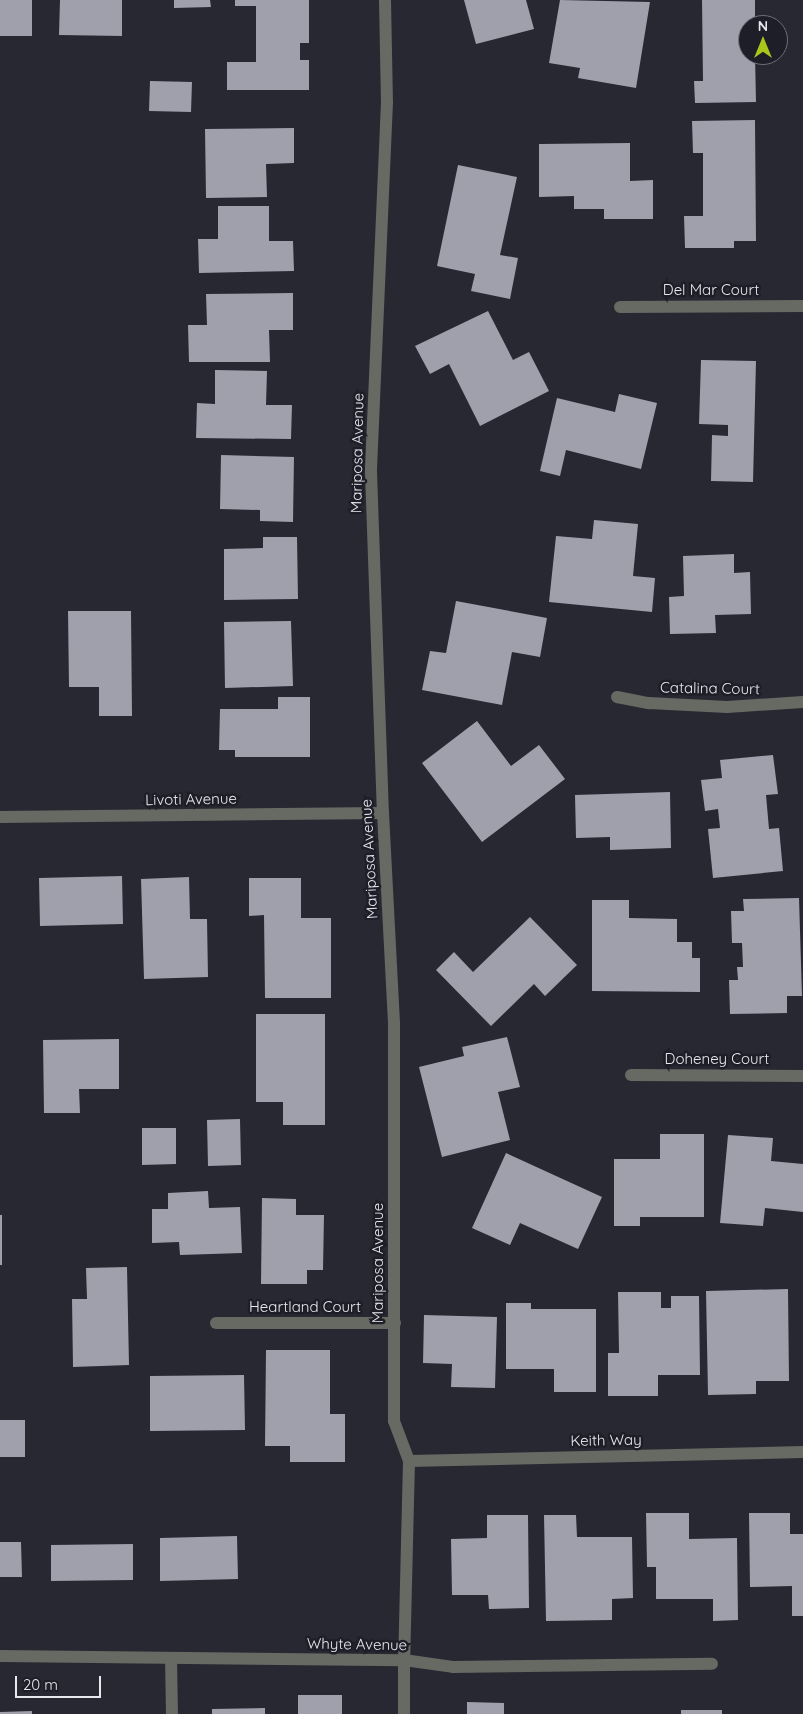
<!DOCTYPE html>
<html>
<head>
<meta charset="utf-8">
<style>
  body { margin:0 }
  #map { position:relative; width:803px; height:1714px; overflow:hidden; background:#282832; font-family:Quicksand,sans-serif }
  div>[style] { position:absolute }
  [style*='--x'] { left:calc(var(--x)*1px); top:calc(var(--y)*1px); width:calc(var(--w)*1px); rotate:calc(var(--a)*1deg) }
  .building>* { inset:0; background:#a0a0ad }
  .service>* { height:12px; margin:-6px; padding:0 6px; transform-origin:6px; border-radius:6px; background:#676963 }
  .minor>* { height:12px; margin:-6px; padding:0 6px; transform-origin:6px; border-radius:6px; background:#676963 }
  .tertiary>* { height:12px; margin:-6px; padding:0 6px; transform-origin:6px; border-radius:6px; background:#676963 }
  span { translate:-50% -50%; white-space:nowrap; text-align:center; line-height:1.15; -webkit-text-stroke:5px #1e1e28; paint-order:stroke }
  .street-label { font-size:15px; color:#e8e8ef }
  .north { position:absolute; left:738px; top:15px; width:50px; height:50px; box-sizing:border-box; background:#1e1e28; border:1px solid #6f6f78; border-radius:50%; rotate:0deg; font-size:14px; font-weight:700; line-height:20px; text-align:center; color:#e8e8ef }
  .north::after { content:''; display:block; margin:auto; width:18px; height:22px; background:#a9c71b; clip-path:polygon(50% 0,100% 100%,50% 72%,0 100%) }
  .scale { position:absolute; left:15px; top:1676px; width:86px; height:22px; box-sizing:border-box; border:2px solid #e8e8ef; border-top:0; padding-left:6px; font-size:15px; line-height:18px; white-space:nowrap; color:#e8e8ef; -webkit-text-stroke:4px #1e1e28; paint-order:stroke }
</style>
</head>
<body>
<div id="map">
  <div class="building">
    <div style="clip-path:polygon(0 0,32px 0,32px 36px,0 36px)"></div>
    <div style="clip-path:polygon(60px 0,122px 0,122px 36px,59px 35px)"></div>
    <div style="clip-path:polygon(174px 0,210px 0,211px 7px,174px 8px)"></div>
    <div style="clip-path:polygon(235px 0,309px 0,309px 43px,300px 43px,300px 60px,309px 60px,309px 90px,227px 90px,227px 62px,256px 62px,256px 6px,235px 6px)"></div>
    <div style="clip-path:polygon(464px 0,526px 0,534px 29px,476px 44px)"></div>
    <div style="clip-path:polygon(560px 0,650px 2px,636px 88px,578px 78px,580px 68px,549px 63px)"></div>
    <div style="clip-path:polygon(702px 0,755px 0,755px 25px,748px 25px,748px 55px,755px 55px,756px 102px,695px 103px,694px 81px,703px 81px)"></div>
    <div style="clip-path:polygon(150px 81px,192px 82px,191px 112px,149px 111px)"></div>
    <div style="clip-path:polygon(755px 120px,756px 241px,734px 241px,734px 248px,685px 248px,684px 216px,703px 216px,703px 153px,693px 153px,692px 121px)"></div>
    <div style="clip-path:polygon(294px 128px,294px 163px,266px 164px,267px 197px,206px 198px,205px 129px)"></div>
    <div style="clip-path:polygon(630px 143px,630px 181px,653px 180px,653px 219px,604px 219px,604px 209px,574px 209px,574px 196px,539px 197px,539px 144px)"></div>
    <div style="clip-path:polygon(458px 165px,517px 177px,500px 255px,518px 258px,510px 299px,471px 291px,475px 274px,437px 266px)"></div>
    <div style="clip-path:polygon(218px 206px,269px 206px,269px 241px,293px 241px,294px 271px,199px 273px,198px 239px,218px 239px)"></div>
    <div style="clip-path:polygon(293px 293px,293px 330px,269px 330px,270px 362px,189px 362px,188px 325px,207px 325px,206px 294px)"></div>
    <div style="clip-path:polygon(488px 311px,513px 360px,529px 352px,549px 391px,480px 426px,449px 364px,430px 374px,415px 346px)"></div>
    <div style="clip-path:polygon(701px 360px,756px 361px,753px 482px,711px 481px,712px 435px,728px 436px,728px 425px,699px 424px)"></div>
    <div style="clip-path:polygon(215px 370px,267px 371px,266px 405px,292px 405px,291px 439px,196px 438px,197px 403px,215px 404px)"></div>
    <div style="clip-path:polygon(619px 394px,657px 403px,641px 469px,566px 450px,560px 476px,540px 471px,557px 398px,615px 412px)"></div>
    <div style="clip-path:polygon(221px 455px,294px 457px,293px 522px,260px 521px,260px 510px,220px 509px)"></div>
    <div style="clip-path:polygon(594px 520px,638px 524px,633px 576px,655px 578px,652px 612px,549px 602px,556px 536px,592px 539px)"></div>
    <div style="clip-path:polygon(263px 537px,297px 537px,298px 599px,224px 600px,224px 549px,263px 548px)"></div>
    <div style="clip-path:polygon(734px 554px,734px 573px,750px 572px,751px 614px,715px 615px,716px 633px,670px 634px,669px 597px,684px 596px,683px 556px)"></div>
    <div style="clip-path:polygon(456px 601px,547px 618px,540px 657px,512px 652px,502px 705px,422px 690px,430px 651px,446px 653px)"></div>
    <div style="clip-path:polygon(68px 611px,131px 611px,132px 716px,99px 716px,99px 687px,69px 687px)"></div>
    <div style="clip-path:polygon(291px 621px,293px 686px,225px 688px,224px 622px)"></div>
    <div style="clip-path:polygon(278px 697px,310px 697px,310px 757px,235px 757px,235px 750px,219px 750px,220px 709px,278px 709px)"></div>
    <div style="clip-path:polygon(477px 721px,511px 766px,539px 745px,565px 779px,482px 842px,422px 763px)"></div>
    <div style="clip-path:polygon(773px 755px,778px 794px,766px 795px,769px 829px,779px 828px,783px 871px,713px 878px,708px 829px,720px 828px,718px 809px,705px 811px,701px 780px,722px 778px,720px 760px)"></div>
    <div style="clip-path:polygon(670px 792px,671px 848px,610px 850px,610px 837px,576px 838px,575px 795px)"></div>
    <div style="clip-path:polygon(122px 876px,123px 924px,40px 926px,39px 878px)"></div>
    <div style="clip-path:polygon(189px 877px,190px 919px,207px 919px,208px 977px,144px 979px,141px 879px)"></div>
    <div style="clip-path:polygon(249px 878px,301px 878px,301px 918px,331px 918px,331px 998px,265px 998px,264px 915px,249px 916px)"></div>
    <div style="clip-path:polygon(799px 898px,802px 996px,787px 996px,787px 1013px,730px 1014px,729px 980px,738px 980px,737px 967px,743px 967px,742px 943px,732px 943px,731px 911px,744px 911px,743px 899px)"></div>
    <div style="clip-path:polygon(592px 900px,629px 900px,629px 918px,677px 919px,677px 942px,692px 942px,692px 958px,700px 958px,700px 992px,592px 991px)"></div>
    <div style="clip-path:polygon(530px 917px,577px 965px,545px 996px,534px 984px,491px 1026px,436px 970px,454px 952px,473px 972px)"></div>
    <div style="clip-path:polygon(256px 1014px,325px 1014px,325px 1125px,283px 1125px,283px 1102px,256px 1102px)"></div>
    <div style="clip-path:polygon(507px 1037px,520px 1087px,498px 1092px,510px 1140px,442px 1157px,419px 1067px,464px 1056px,462px 1047px)"></div>
    <div style="clip-path:polygon(119px 1039px,119px 1089px,79px 1089px,80px 1113px,44px 1113px,43px 1040px)"></div>
    <div style="clip-path:polygon(240px 1119px,241px 1165px,208px 1166px,207px 1120px)"></div>
    <div style="clip-path:polygon(142px 1128px,176px 1128px,176px 1164px,142px 1165px)"></div>
    <div style="clip-path:polygon(660px 1134px,704px 1134px,704px 1217px,640px 1217px,640px 1226px,614px 1226px,614px 1159px,660px 1159px)"></div>
    <div style="clip-path:polygon(728px 1135px,773px 1138px,771px 1161px,803px 1164px,803px 1212px,765px 1208px,763px 1226px,720px 1223px)"></div>
    <div style="clip-path:polygon(506px 1153px,602px 1197px,578px 1249px,520px 1223px,510px 1245px,472px 1228px)"></div>
    <div style="clip-path:polygon(208px 1191px,209px 1208px,240px 1207px,242px 1253px,180px 1255px,179px 1242px,152px 1243px,152px 1209px,168px 1209px,168px 1193px)"></div>
    <div style="clip-path:polygon(262px 1198px,296px 1199px,296px 1215px,324px 1215px,323px 1270px,307px 1270px,307px 1284px,261px 1284px)"></div>
    <div style="clip-path:polygon(0 1215px,2px 1215px,2px 1265px,0 1265px)"></div>
    <div style="clip-path:polygon(127px 1267px,129px 1365px,73px 1367px,72px 1299px,87px 1299px,86px 1268px)"></div>
    <div style="clip-path:polygon(788px 1289px,789px 1381px,756px 1381px,756px 1394px,708px 1395px,706px 1291px)"></div>
    <div style="clip-path:polygon(618px 1292px,661px 1292px,661px 1308px,671px 1308px,671px 1296px,699px 1296px,700px 1375px,658px 1375px,658px 1396px,608px 1396px,608px 1353px,619px 1353px)"></div>
    <div style="clip-path:polygon(506px 1303px,531px 1303px,531px 1309px,596px 1309px,596px 1392px,554px 1392px,554px 1369px,506px 1369px)"></div>
    <div style="clip-path:polygon(424px 1315px,497px 1317px,495px 1388px,451px 1387px,452px 1364px,423px 1363px)"></div>
    <div style="clip-path:polygon(266px 1350px,330px 1350px,330px 1414px,345px 1414px,345px 1462px,290px 1462px,290px 1446px,265px 1446px)"></div>
    <div style="clip-path:polygon(244px 1375px,245px 1430px,150px 1431px,150px 1376px)"></div>
    <div style="clip-path:polygon(0 1420px,25px 1420px,25px 1457px,0 1457px)"></div>
    <div style="clip-path:polygon(646px 1513px,689px 1513px,689px 1539px,737px 1538px,738px 1620px,713px 1621px,713px 1599px,656px 1599px,656px 1567px,647px 1567px)"></div>
    <div style="clip-path:polygon(749px 1513px,790px 1513px,790px 1534px,803px 1534px,803px 1616px,792px 1616px,792px 1586px,750px 1587px)"></div>
    <div style="clip-path:polygon(487px 1515px,528px 1515px,529px 1608px,489px 1609px,488px 1595px,452px 1595px,451px 1539px,487px 1538px)"></div>
    <div style="clip-path:polygon(544px 1515px,576px 1515px,577px 1537px,632px 1537px,633px 1598px,612px 1599px,612px 1620px,546px 1621px)"></div>
    <div style="clip-path:polygon(237px 1536px,238px 1579px,160px 1581px,160px 1538px)"></div>
    <div style="clip-path:polygon(0 1542px,21px 1542px,22px 1577px,0 1577px)"></div>
    <div style="clip-path:polygon(133px 1544px,133px 1580px,51px 1581px,51px 1545px)"></div>
    <div style="clip-path:polygon(298px 1695px,342px 1695px,342px 1714px,298px 1714px)"></div>
    <div style="clip-path:polygon(467px 1702px,504px 1703px,504px 1714px,467px 1714px)"></div>
    <div style="clip-path:polygon(265px 1708px,265px 1714px,212px 1714px,212px 1709px)"></div>
    <div style="clip-path:polygon(681px 1710px,722px 1710px,722px 1714px,681px 1714px)"></div>
    <div style="clip-path:polygon(32px 1711px,32px 1714px,0 1714px,0 1712px)"></div>
  </div>
  <div class="service">
    <div style="--x:171;--y:1658;--w:56;--a:89"></div>
  </div>
  <div class="minor">
    <div style="--x:385;--y:0;--w:102;--a:88.9"></div>
    <div style="--x:387;--y:102;--w:370;--a:92.5"></div>
    <div style="--x:371;--y:472;--w:341;--a:88"></div>
    <div style="--x:383;--y:813;--w:210;--a:87"></div>
    <div style="--x:394;--y:1023;--w:398;--a:90"></div>
    <div style="--x:394;--y:1421;--w:43;--a:69.4"></div>
    <div style="--x:409;--y:1461;--w:199;--a:91.4"></div>
    <div style="--x:404;--y:1660;--w:49;--a:8.1"></div>
    <div style="--x:453;--y:1667;--w:259;--a:-0.7"></div>
    <div style="--x:620;--y:307;--w:183;--a:-0.3"></div>
    <div style="--x:617;--y:697;--w:33;--a:11"></div>
    <div style="--x:649;--y:703;--w:78;--a:2.9"></div>
    <div style="--x:727;--y:707;--w:76;--a:-3.8"></div>
    <div style="--x:0;--y:817;--w:383;--a:-0.6"></div>
    <div style="--x:631;--y:1075;--w:172;--a:0.3"></div>
    <div style="--x:216;--y:1323;--w:179;--a:0"></div>
    <div style="--x:409;--y:1461;--w:394;--a:-1.3"></div>
  </div>
  <div class="tertiary">
    <div style="--x:0;--y:1656;--w:404;--a:0.6"></div>
    <div style="--x:404;--y:1660;--w:54;--a:90"></div>
  </div>
  <div class="street-label">
    <span style="left:711px;top:290px">Del Mar Court</span>
    <span style="left:357px;top:453px;rotate:-89deg">Mariposa Avenue</span>
    <span style="left:710px;top:688px;rotate:1deg">Catalina Court</span>
    <span style="left:191px;top:799px;rotate:-1deg">Livoti Avenue</span>
    <span style="left:369px;top:859px;rotate:-93deg">Mariposa Avenue</span>
    <span style="left:717px;top:1059px">Doheney Court</span>
    <span style="left:378px;top:1263px;rotate:-90deg">Mariposa Avenue</span>
    <span style="left:305px;top:1307px">Heartland Court</span>
    <span style="left:606px;top:1440px;rotate:-1deg">Keith Way</span>
    <span style="left:357px;top:1644px;rotate:1deg">Whyte Avenue</span>
  </div>
  <div class="north">N</div>
  <div class="scale">20 m</div>
</div>
</body>
</html>
